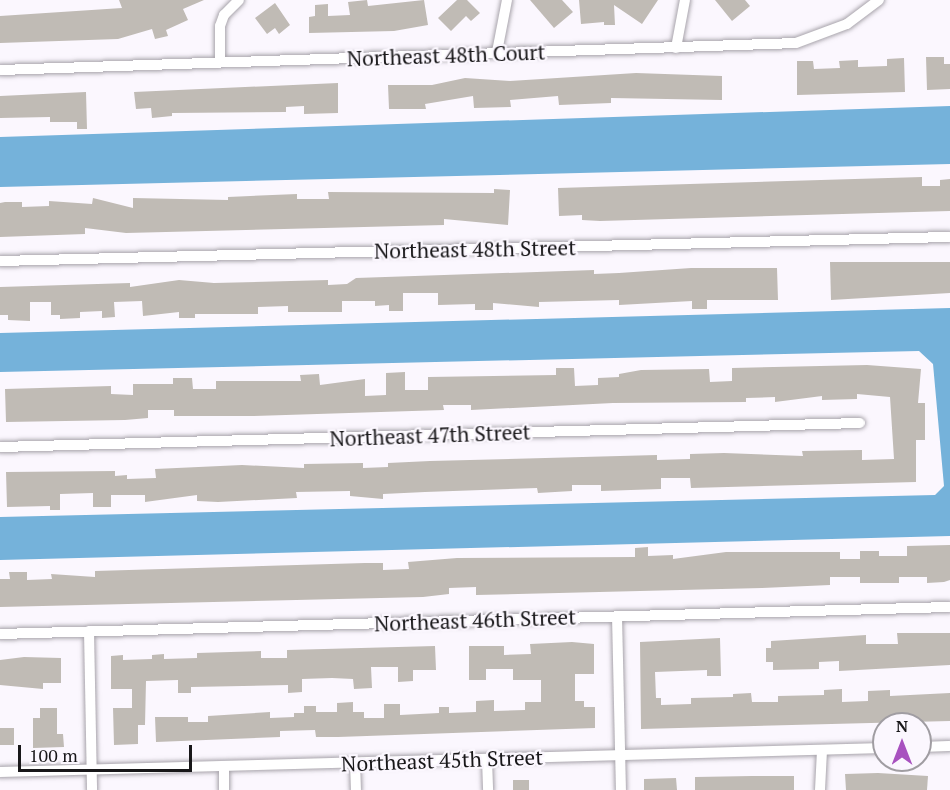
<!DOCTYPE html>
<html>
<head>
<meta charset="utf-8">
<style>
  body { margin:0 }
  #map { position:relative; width:950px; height:790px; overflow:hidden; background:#fbf7fe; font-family:"PT Serif",serif }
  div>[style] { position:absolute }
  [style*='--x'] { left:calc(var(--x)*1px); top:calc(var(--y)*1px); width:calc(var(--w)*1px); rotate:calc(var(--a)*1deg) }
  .water>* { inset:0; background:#75b2da }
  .building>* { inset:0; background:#c0bbb5 }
  .roads { filter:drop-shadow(0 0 2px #a8a4ab) drop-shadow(0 0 2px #a8a4ab) }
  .street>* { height:10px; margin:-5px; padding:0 5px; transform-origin:5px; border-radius:5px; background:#fff }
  span { translate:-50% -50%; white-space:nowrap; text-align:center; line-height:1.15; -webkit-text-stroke:4.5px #fbf7fe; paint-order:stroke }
  .street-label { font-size:21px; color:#181719 }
  .north { position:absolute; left:872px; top:712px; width:60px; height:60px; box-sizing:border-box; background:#fbf7fe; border:2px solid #a09da2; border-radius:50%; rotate:0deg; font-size:16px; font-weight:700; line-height:24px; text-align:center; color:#181719 }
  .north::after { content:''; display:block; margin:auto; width:21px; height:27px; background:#a851bf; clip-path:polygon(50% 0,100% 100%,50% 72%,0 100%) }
  .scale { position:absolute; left:18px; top:745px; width:174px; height:27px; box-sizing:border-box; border:3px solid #181719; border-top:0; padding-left:8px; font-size:18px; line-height:21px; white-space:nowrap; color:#181719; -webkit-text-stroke:4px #fbf7fe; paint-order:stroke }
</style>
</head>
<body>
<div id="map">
  <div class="water">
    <div style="clip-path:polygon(950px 106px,950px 164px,0 187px,0 137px)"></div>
    <div style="clip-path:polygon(950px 308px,950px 536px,0 560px,0 517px,935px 495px,944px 486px,933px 364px,919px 351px,0 372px,0 333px)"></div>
  </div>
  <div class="building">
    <div style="clip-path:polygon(119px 0,204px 0,183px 9px,188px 20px,166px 30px,168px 36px,155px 39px,152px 29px,118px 39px,0 43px,0 16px,122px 8px)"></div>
    <div style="clip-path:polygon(367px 0,368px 6px,424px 0,428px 25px,394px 31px,309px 33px,309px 17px,315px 16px,315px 5px,328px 4px,328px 16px,350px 15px,348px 2px)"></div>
    <div style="clip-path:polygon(457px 0,467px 0,480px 13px,471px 21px,466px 16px,451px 31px,438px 18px)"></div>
    <div style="clip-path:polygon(530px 0,562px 0,573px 12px,554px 28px)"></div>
    <div style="clip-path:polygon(579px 0,658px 0,642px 24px,614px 5px,615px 25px,604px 25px,604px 22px,581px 24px)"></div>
    <div style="clip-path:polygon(715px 0,745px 0,750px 6px,732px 21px)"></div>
    <div style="clip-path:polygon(275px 3px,290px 25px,279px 34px,275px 28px,267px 34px,255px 18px)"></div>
    <div style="clip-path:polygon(926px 57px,944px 57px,944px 64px,950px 64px,950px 89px,927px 90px)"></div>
    <div style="clip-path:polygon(904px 58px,905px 92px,797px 95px,797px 61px,813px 61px,814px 69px,840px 68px,839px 61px,858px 60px,858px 67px,887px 66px,887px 59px)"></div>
    <div style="clip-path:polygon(636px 73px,722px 76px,722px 100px,611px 98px,611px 103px,559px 105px,558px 96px,510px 100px,511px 107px,474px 108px,473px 96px,425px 104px,426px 109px,389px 109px,388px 85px,432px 85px,465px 78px,510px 81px)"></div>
    <div style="clip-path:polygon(338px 83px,338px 113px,304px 114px,304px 106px,286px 107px,286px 112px,172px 113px,172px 116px,152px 118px,151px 108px,136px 109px,134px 92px)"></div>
    <div style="clip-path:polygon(86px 92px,87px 129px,77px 129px,77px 122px,50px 122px,50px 117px,0 118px,0 96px)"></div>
    <div style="clip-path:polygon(922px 177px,922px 186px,940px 186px,940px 180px,950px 179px,950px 211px,600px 221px,582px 220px,582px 215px,559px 216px,558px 188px)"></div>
    <div style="clip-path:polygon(494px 189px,510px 190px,508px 225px,444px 219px,444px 225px,126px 233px,85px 228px,85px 234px,0 237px,0 203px,5px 202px,22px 202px,22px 207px,49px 206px,49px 201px,92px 204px,93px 198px,133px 208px,133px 198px,228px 200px,228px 197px,297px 194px,297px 199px,329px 199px,328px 192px,494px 193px)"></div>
    <div style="clip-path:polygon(830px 262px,950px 262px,950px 293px,831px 300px)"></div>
    <div style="clip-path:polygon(691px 268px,777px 268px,778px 300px,707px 300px,707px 309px,692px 309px,692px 301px,619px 305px,619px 300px,539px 302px,539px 307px,493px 303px,493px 310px,475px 310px,475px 304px,438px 305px,438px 293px,403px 293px,403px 311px,389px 311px,389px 305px,375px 306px,375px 301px,342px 301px,342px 312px,288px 312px,288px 306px,258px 307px,258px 314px,195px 314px,195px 318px,179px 318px,179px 312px,143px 316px,142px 301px,114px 302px,115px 317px,102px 318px,102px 311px,80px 312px,80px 318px,60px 319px,60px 315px,51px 315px,51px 302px,30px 302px,30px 321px,8px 320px,8px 315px,0 315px,0 287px,130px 283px,130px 287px,179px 280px,214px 283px,328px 280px,328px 285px,347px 284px,356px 278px,594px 270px,594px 274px,619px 273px)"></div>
    <div style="clip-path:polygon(867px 365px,921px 369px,918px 403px,925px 403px,925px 440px,916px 440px,916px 482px,691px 488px,690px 478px,661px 478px,661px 489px,601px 491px,601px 485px,572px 485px,572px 491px,538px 493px,537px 488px,425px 492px,383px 494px,383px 499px,350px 496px,350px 491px,296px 492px,297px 498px,218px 502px,197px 501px,197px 495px,145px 502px,145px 495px,111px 495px,111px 507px,93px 507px,93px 493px,60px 494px,60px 510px,50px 510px,50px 506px,7px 507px,6px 472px,115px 471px,115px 476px,127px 475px,127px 479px,156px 478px,155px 469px,242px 465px,304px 468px,304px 464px,363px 463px,363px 468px,388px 467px,388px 463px,430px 461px,657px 455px,657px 460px,690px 459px,690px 454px,724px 453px,803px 456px,802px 451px,862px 450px,862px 460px,894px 459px,890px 397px,857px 394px,857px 399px,822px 400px,822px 396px,775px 402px,775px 397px,746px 398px,746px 402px,613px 403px,471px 410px,471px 405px,443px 405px,444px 410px,253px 416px,174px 416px,174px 410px,148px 410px,148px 418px,125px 420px,6px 422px,5px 389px,111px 386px,111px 394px,133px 395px,133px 384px,173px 384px,173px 378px,192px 378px,193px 389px,216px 389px,216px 381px,301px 381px,300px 375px,319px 374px,320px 385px,365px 379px,365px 396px,386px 395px,386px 373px,405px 372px,405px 390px,428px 390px,428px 377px,556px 375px,556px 368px,574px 368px,575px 386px,598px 385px,598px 378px,619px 377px,619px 374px,641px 370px,709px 369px,710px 382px,732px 381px,732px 368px)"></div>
    <div style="clip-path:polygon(950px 545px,950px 580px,944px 582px,927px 583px,927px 577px,899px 577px,899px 583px,860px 583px,860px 577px,830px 577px,830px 585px,762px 588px,476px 595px,476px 587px,449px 588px,449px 594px,423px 597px,0 607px,0 579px,10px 579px,9px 572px,27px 572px,27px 580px,52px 579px,51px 574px,95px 577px,95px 571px,365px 563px,383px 563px,383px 570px,409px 569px,408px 562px,457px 558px,635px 557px,635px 548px,648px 547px,648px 556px,673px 555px,673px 559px,726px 552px,840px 552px,840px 559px,860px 559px,860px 551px,879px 551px,879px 556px,907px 556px,907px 546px)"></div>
    <div style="clip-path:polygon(897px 633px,950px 633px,950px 665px,839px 671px,839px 661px,819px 662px,819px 669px,773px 670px,773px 662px,766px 662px,766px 648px,771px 648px,771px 641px,866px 635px,866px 644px,898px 644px)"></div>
    <div style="clip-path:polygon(720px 638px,721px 676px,707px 676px,707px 670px,655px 672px,656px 698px,661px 698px,661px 705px,691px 704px,691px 698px,733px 697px,733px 694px,751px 693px,752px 702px,778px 702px,778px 696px,824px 695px,824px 690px,842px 689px,842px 702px,868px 701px,868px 691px,890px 690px,890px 696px,950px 693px,950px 721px,641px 729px,640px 642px)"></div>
    <div style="clip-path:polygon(572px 642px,594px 644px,594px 674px,575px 674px,575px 701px,584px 701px,584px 707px,595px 707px,595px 728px,338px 737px,316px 737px,315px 730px,280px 731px,280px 737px,156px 742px,155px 717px,188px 717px,188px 722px,208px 722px,208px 716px,270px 712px,270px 718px,294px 717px,294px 713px,304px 713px,304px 706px,316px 706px,316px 712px,337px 712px,337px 703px,353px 702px,353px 712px,364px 712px,364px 718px,384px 718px,384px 704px,400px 704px,400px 715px,439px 713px,439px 707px,449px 707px,449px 713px,476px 712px,476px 701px,494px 700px,494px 711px,525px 710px,525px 702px,541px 702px,541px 680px,513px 680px,513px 669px,486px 669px,486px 680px,469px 680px,469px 646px,504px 646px,504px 655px,531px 654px,530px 644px)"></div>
    <div style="clip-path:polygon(435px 646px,436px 670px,413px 670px,413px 681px,398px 682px,398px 667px,371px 667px,372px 688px,354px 689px,353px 679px,332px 678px,302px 679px,302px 692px,288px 693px,288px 685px,191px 687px,191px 693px,178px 693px,178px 680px,146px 681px,145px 725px,138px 725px,138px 744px,114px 745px,113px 708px,132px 708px,132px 689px,111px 689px,111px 656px,123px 655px,123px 660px,152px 659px,152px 655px,164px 654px,164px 659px,197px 658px,197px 653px,261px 651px,261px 658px,287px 658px,287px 650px)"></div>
    <div style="clip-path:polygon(24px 657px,61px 658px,61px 683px,43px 683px,43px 689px,0 685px,0 660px)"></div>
    <div style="clip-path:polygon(40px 708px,57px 708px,57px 734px,63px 734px,64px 747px,33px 748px,33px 718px,40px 718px)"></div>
    <div style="clip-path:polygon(0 728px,14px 728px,14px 745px,0 745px)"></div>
    <div style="clip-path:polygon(878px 773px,928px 776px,927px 790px,846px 790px,845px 774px)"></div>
    <div style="clip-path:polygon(752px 776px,794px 776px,794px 790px,695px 790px,695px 777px)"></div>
    <div style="clip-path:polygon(676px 778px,677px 790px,644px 790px,644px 779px)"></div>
    <div style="clip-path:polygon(513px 780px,529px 780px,529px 790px,513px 790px)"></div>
  </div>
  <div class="roads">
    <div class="street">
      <div style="--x:676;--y:48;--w:49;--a:-79.4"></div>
      <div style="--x:497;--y:52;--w:53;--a:-79.1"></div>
      <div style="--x:220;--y:62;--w:36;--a:-90"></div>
      <div style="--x:220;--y:26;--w:12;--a:-70"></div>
      <div style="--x:224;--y:15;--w:21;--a:-45"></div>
      <div style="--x:0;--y:70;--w:796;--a:-1.94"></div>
      <div style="--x:796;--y:43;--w:54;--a:-20.4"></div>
      <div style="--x:847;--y:24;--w:40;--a:-37"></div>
      <div style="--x:0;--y:261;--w:950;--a:-1.45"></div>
      <div style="--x:0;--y:447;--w:860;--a:-1.6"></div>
      <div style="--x:617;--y:616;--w:174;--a:88.7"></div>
      <div style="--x:89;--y:631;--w:159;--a:88.9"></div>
      <div style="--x:0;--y:634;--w:950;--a:-1.63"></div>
      <div style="--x:920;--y:747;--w:30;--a:-2"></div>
      <div style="--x:487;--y:759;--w:31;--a:88"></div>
      <div style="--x:355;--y:762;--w:28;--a:88"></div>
      <div style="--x:224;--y:766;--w:24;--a:90"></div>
      <div style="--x:0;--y:772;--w:884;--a:-1.56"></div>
      <div style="--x:820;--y:790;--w:40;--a:-87.1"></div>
    </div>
  </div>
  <div class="street-label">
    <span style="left:446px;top:55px;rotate:-2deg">Northeast 48th Court</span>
    <span style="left:475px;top:249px;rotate:-1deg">Northeast 48th Street</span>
    <span style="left:430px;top:435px;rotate:-2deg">Northeast 47th Street</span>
    <span style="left:475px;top:620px;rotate:-2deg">Northeast 46th Street</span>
    <span style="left:442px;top:760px;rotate:-2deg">Northeast 45th Street</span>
  </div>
  <div class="north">N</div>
  <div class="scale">100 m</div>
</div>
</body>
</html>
